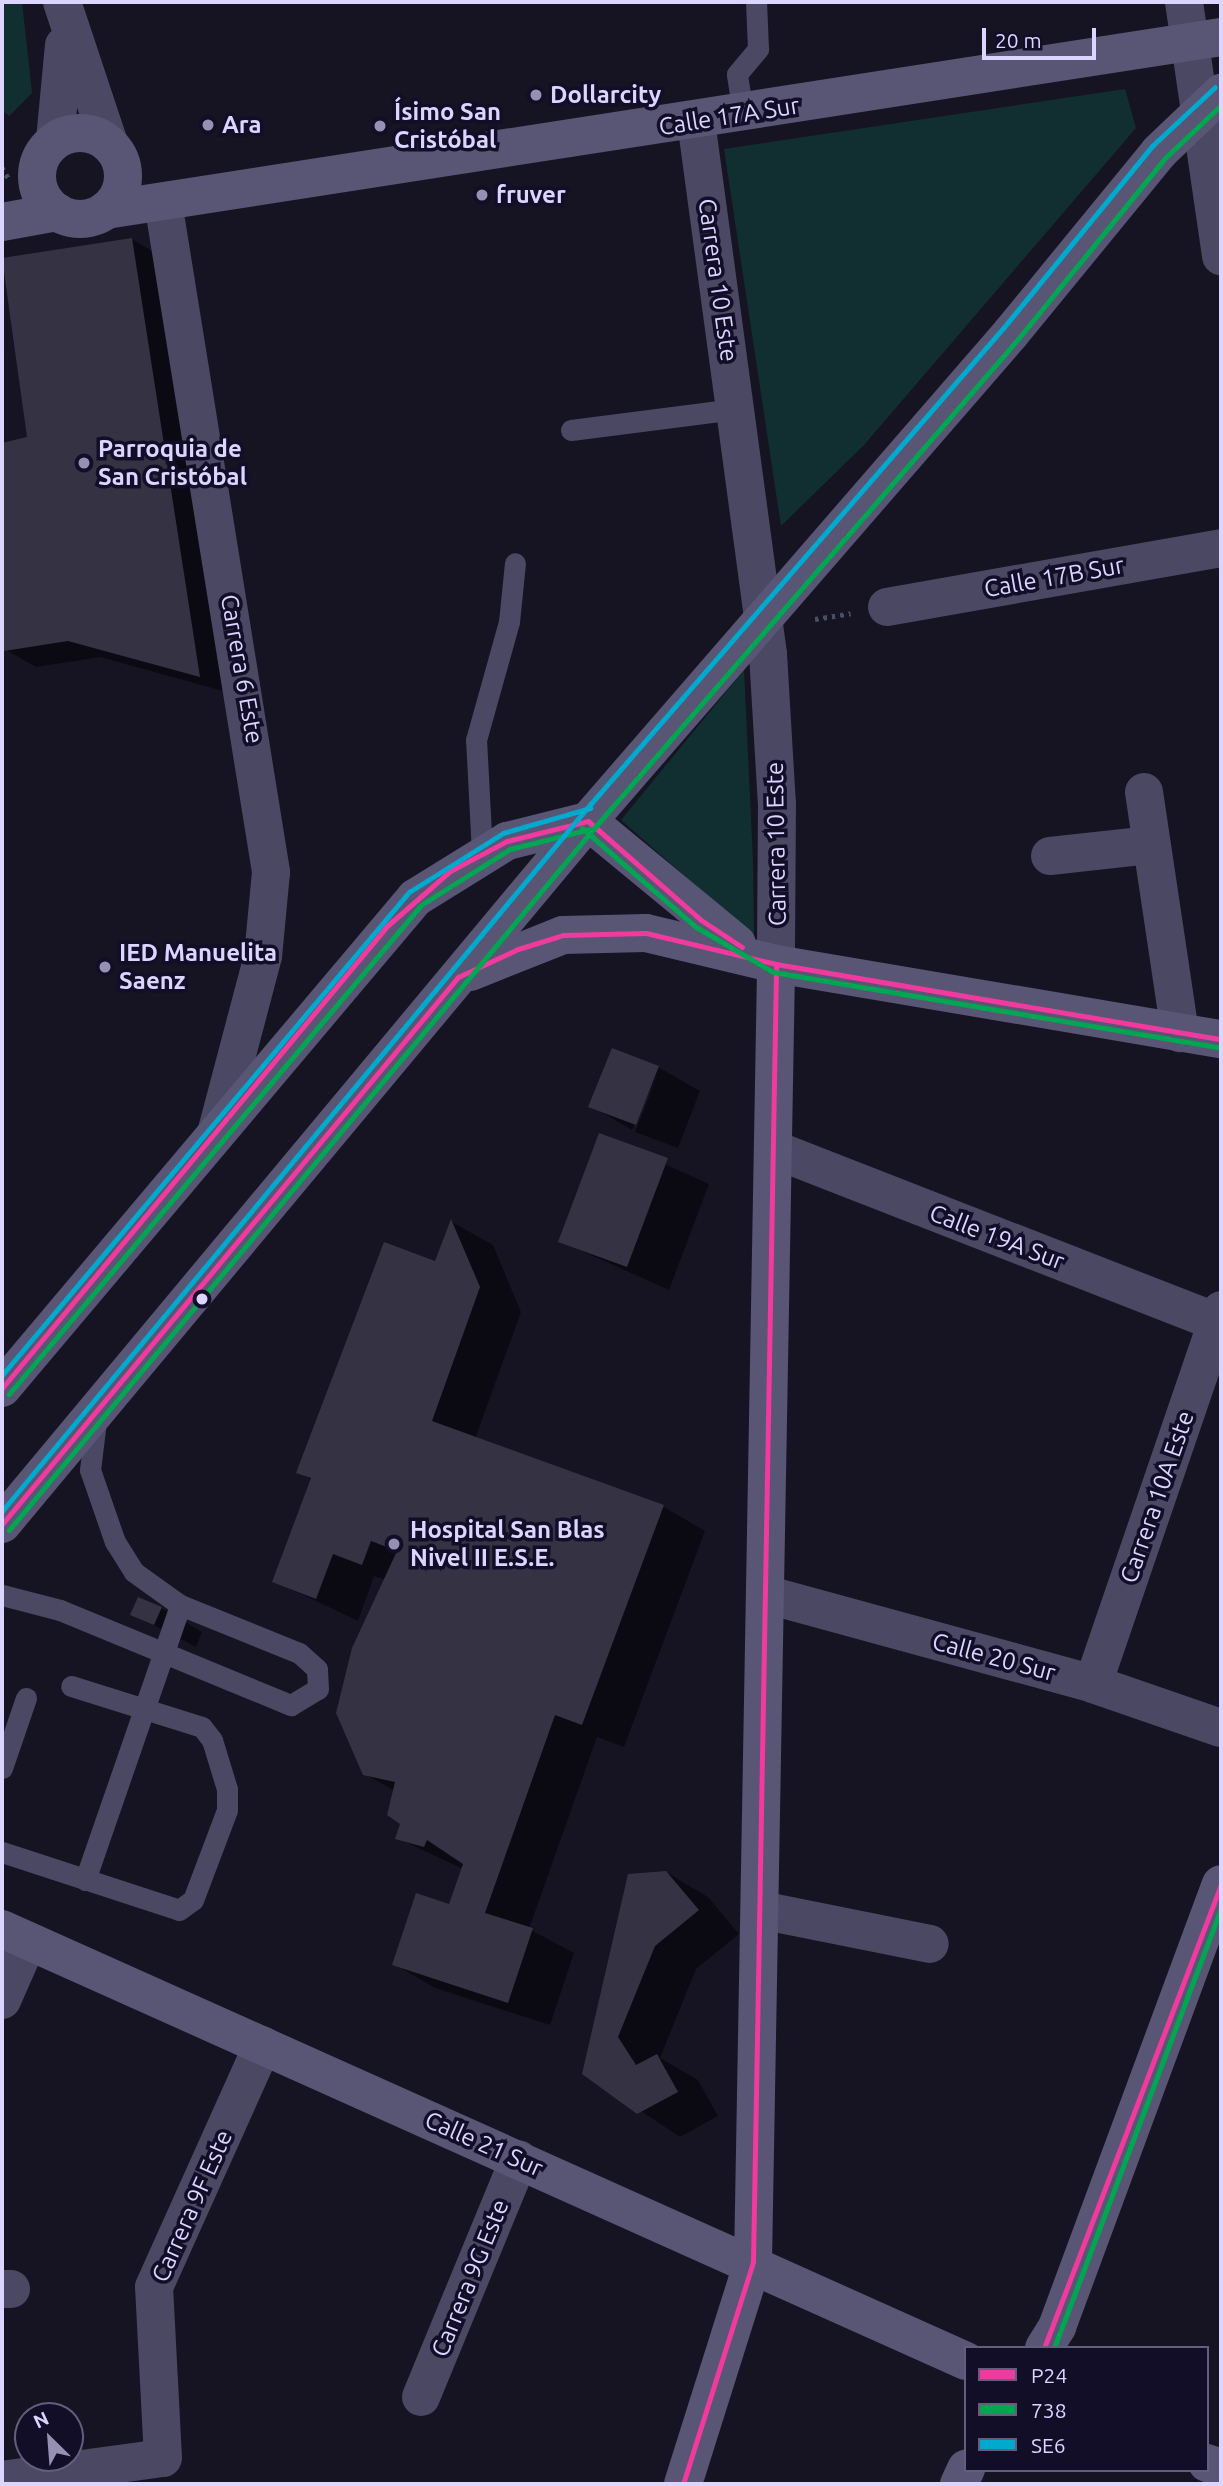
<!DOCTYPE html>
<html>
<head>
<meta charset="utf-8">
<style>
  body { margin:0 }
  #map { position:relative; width:1223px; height:2486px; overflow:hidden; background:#161422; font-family:Ubuntu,sans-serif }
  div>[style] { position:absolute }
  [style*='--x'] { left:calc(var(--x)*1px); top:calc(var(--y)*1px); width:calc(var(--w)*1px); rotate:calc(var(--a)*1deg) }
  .green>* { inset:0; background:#112f31 }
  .shadow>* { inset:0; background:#0007 }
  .building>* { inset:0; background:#353244 }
  .path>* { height:4.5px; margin-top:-2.25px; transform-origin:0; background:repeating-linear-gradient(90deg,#445363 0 3.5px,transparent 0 8.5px) }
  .lane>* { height:21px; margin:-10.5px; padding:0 10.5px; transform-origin:10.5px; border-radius:10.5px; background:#4a4863 }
  .street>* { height:38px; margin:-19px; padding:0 19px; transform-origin:19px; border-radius:19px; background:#4a4863 }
  .secondary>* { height:38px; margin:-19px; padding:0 19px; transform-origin:19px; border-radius:19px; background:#585575 }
  .secondary>.ring { margin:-19px; padding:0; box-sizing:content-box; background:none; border:38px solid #585575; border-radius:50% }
  .bus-1>* { height:5px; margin:-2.5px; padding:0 2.5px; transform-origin:2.5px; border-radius:2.5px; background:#f13a9d }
  .bus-2>* { height:5px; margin:-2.5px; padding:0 2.5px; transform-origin:2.5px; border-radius:2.5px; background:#00a651 }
  .bus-3>* { height:5px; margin:-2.5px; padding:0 2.5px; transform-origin:2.5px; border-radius:2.5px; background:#00a9ce }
  .dots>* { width:19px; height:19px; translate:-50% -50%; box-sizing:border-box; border:4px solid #130e28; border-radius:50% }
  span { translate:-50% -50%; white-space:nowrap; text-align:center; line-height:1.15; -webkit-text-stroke:7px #130e28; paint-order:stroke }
  .poi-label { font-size:24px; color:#dbd5ff; font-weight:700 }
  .left { translate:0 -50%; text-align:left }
  .street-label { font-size:24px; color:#dbd5ff }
  .frame { position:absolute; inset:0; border:4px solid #dbd5ff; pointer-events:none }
  .legend { position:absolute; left:964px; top:2346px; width:245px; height:126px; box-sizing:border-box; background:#130e28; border:2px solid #635e7e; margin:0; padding:9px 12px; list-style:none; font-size:21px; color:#dbd5ff }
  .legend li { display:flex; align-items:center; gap:14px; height:35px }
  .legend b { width:35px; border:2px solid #635e7e }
  .north { position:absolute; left:14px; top:2402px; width:70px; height:70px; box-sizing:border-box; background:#130e28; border:2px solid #635e7e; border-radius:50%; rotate:335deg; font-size:19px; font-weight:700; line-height:28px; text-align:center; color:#dbd5ff }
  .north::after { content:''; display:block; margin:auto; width:24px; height:32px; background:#9691b2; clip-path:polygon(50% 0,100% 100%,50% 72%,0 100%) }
  .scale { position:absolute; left:982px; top:28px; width:114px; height:32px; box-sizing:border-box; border:4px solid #dbd5ff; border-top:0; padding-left:9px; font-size:21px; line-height:24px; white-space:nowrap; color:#dbd5ff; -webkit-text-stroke:5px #130e28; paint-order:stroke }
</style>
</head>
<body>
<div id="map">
  <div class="green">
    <div style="clip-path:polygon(2px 2px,22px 2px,32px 93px,9px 116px,2px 110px)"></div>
    <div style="clip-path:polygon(1125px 89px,1136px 128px,864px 445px,781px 526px,724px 149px)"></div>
    <div style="clip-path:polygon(744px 670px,753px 862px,754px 937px,621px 820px)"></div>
  </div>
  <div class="shadow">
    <div style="clip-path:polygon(132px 239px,162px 257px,230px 693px,100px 657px,36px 667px,6px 650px,2px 445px,29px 439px,2px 260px)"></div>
    <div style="clip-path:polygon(658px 1067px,700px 1091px,678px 1148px,635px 1132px,659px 1071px,632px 1130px,591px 1106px)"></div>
    <div style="clip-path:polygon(600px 1135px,709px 1184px,669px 1290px,560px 1241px)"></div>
    <div style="clip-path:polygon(452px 1222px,493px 1245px,521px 1312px,475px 1439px,664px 1507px,705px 1531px,624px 1747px,597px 1737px,529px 1929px,574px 1953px,550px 2025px,435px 1988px,394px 1964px,450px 1906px,463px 1869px,397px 1838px,402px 1823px,395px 1791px,365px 1774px,386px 1580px,374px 1576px,358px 1621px,274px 1581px,312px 1480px,299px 1472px,436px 1264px)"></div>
    <div style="clip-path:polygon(161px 1608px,202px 1632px,196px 1647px,132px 1614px)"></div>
    <div style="clip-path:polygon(666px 1872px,708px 1897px,739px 1934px,696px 1969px,660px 2058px,698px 2080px,718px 2116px,680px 2137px,584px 2073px)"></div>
  </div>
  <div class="building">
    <div style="clip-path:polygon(132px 238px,170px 483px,200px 677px,68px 641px,4px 651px,2px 443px,27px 437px,2px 258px)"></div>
    <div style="clip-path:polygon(612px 1048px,659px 1066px,636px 1125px,588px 1107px)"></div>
    <div style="clip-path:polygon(599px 1133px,668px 1158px,627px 1267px,558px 1242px)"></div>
    <div style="clip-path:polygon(451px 1219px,480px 1287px,432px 1421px,664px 1505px,582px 1725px,555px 1715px,485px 1913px,533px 1928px,508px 2003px,392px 1965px,416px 1893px,449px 1904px,463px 1864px,427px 1840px,424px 1847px,395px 1839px,400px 1824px,387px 1815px,395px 1782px,363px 1775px,336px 1713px,352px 1648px,397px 1551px,371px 1541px,362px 1565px,333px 1554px,316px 1599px,272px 1582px,311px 1478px,296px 1473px,384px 1242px,435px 1261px)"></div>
    <div style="clip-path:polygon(138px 1597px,162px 1607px,154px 1625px,130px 1615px)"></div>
    <div style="clip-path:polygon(666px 1871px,699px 1910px,655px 1946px,618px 2037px,636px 2065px,657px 2054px,678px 2092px,637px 2114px,582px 2074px,628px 1874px)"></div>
  </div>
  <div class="path">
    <div style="--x:2;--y:167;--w:16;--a:60"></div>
    <div style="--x:815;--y:619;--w:36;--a:-9"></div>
  </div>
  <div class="lane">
    <div style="--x:743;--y:113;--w:39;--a:-99"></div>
    <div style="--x:737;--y:74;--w:33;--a:-50"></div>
    <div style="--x:758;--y:49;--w:47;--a:-92.4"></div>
    <div style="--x:571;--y:430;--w:165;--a:-7.3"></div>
    <div style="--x:482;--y:853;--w:113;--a:-93"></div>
    <div style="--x:476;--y:740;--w:123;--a:-74.4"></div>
    <div style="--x:509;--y:622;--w:59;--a:-84.2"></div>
    <div style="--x:2;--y:1595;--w:60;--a:14.5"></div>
    <div style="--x:60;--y:1610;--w:250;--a:22.4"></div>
    <div style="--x:291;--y:1705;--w:31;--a:-31"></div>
    <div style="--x:318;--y:1689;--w:20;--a:-93"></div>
    <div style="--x:317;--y:1669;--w:24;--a:-138"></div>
    <div style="--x:299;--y:1653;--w:128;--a:-158"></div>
    <div style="--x:180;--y:1605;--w:57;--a:-144.3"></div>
    <div style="--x:134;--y:1572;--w:36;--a:-122"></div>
    <div style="--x:115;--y:1542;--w:76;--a:-109.1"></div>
    <div style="--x:90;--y:1470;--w:49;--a:-83"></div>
    <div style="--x:2;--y:1768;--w:74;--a:-71.1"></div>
    <div style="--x:2;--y:1852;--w:186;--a:18.1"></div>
    <div style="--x:179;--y:1910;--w:17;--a:-36"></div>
    <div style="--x:193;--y:1900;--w:96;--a:-69.3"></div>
    <div style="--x:227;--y:1810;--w:21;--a:-90"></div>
    <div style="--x:227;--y:1789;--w:51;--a:-107"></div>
    <div style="--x:212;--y:1740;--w:16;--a:-128"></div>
    <div style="--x:202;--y:1727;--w:137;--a:-162.6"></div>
    <div style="--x:85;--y:1880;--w:291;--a:-70.9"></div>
  </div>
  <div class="street">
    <div style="--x:62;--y:2;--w:149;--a:71.6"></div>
    <div style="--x:1184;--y:2;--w:257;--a:81.7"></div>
    <div style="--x:696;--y:121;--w:538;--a:82.31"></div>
    <div style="--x:768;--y:654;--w:150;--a:86.6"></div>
    <div style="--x:777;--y:804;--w:160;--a:90.4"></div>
    <div style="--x:55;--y:140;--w:95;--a:-84.6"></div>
    <div style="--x:163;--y:202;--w:679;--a:80.84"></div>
    <div style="--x:271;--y:872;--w:84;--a:95.4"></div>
    <div style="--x:263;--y:956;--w:184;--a:104.8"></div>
    <div style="--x:887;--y:607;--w:339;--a:-10"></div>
    <div style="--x:1144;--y:792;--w:244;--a:81.5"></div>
    <div style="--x:1050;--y:856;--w:102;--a:-6.2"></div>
    <div style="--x:773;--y:1149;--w:481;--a:21.3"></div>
    <div style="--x:765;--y:1594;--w:340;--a:15.3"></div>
    <div style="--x:1093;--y:1684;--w:135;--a:19"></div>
    <div style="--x:1093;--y:1684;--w:395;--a:-71.1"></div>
    <div style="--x:760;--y:1910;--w:173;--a:11.3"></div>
    <div style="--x:2;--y:2000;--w:64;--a:-66.2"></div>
    <div style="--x:2;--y:2289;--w:9;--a:0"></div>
    <div style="--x:421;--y:2397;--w:257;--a:-67.6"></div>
    <div style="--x:2;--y:2480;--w:162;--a:-7.8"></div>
    <div style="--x:163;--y:2458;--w:171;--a:-93"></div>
    <div style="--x:154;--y:2287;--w:265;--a:-65.8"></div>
  </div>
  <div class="secondary">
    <div class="ring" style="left:37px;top:133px;width:48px;height:48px"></div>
    <div style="--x:106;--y:210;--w:1128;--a:-8.82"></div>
    <div style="--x:2;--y:222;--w:56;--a:-10.3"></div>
    <div style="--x:588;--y:821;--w:193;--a:39.5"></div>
    <div style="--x:470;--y:972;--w:100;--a:-21.7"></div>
    <div style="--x:563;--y:935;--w:83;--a:-1.4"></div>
    <div style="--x:646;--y:933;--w:134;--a:13.4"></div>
    <div style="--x:776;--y:964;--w:451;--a:9.6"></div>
    <div style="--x:2;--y:1388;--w:641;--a:-49.87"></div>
    <div style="--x:415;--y:898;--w:108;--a:-31.8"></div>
    <div style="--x:507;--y:841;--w:83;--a:-13.9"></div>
    <div style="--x:2;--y:1524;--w:915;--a:-50.19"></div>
    <div style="--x:588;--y:821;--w:646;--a:-49.08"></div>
    <div style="--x:1011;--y:333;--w:234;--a:-50.7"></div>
    <div style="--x:1159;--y:152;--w:86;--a:-43.6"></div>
    <div style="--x:2;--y:1929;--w:1056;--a:24.14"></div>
    <div style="--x:1044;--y:2348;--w:25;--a:-58"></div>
    <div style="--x:1057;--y:2327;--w:472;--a:-69.7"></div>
    <div style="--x:1207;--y:2463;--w:15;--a:20"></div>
    <div style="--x:683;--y:2484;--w:233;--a:-72.5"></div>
    <div style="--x:753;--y:2262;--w:1298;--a:-88.98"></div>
    <div style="--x:959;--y:2484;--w:17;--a:-65"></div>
  </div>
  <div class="bus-1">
    <div style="--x:2;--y:1388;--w:601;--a:-50.19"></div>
    <div style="--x:387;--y:926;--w:84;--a:-41.1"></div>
    <div style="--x:450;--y:871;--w:64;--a:-27.8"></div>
    <div style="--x:507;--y:841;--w:83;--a:-13.9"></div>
    <div style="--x:588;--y:821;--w:150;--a:41.2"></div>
    <div style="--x:701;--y:920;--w:49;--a:33.4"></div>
    <div style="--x:2;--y:1524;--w:712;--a:-50.18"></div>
    <div style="--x:458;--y:977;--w:66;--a:-25"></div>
    <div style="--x:518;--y:949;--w:47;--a:-17.3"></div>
    <div style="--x:563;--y:935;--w:83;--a:-1.4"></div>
    <div style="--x:646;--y:933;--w:134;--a:13.4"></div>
    <div style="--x:776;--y:964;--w:451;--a:9.6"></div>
    <div style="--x:1044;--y:2348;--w:497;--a:-69.1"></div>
    <div style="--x:683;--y:2484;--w:233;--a:-72.5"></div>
    <div style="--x:753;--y:2262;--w:1298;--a:-88.98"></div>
  </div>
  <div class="bus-2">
    <div style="--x:582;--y:828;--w:151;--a:41"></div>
    <div style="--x:696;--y:927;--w:89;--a:30.3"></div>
    <div style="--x:773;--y:972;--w:453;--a:9.6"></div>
    <div style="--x:9;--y:1394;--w:639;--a:-49.88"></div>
    <div style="--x:421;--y:905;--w:105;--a:-32.2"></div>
    <div style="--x:510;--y:849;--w:82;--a:-14"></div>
    <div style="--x:9;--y:1530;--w:915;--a:-50.19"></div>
    <div style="--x:595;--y:827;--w:646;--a:-49.08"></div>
    <div style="--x:1018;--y:339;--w:233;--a:-50.9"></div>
    <div style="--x:1165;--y:158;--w:77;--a:-43.4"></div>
    <div style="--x:1054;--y:2348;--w:470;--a:-69.2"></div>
  </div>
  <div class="bus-3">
    <div style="--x:2;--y:1375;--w:632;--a:-49.88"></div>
    <div style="--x:409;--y:892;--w:111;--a:-32.1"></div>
    <div style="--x:503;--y:833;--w:91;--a:-16"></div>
    <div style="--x:2;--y:1511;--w:905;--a:-50.24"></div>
    <div style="--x:581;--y:815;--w:646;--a:-49.08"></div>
    <div style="--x:1004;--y:327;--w:234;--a:-50.7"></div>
    <div style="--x:1152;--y:146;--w:86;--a:-43.1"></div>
  </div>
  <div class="dots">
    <div style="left:536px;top:95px;background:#9691b2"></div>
    <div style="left:208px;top:125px;background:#9691b2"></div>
    <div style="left:380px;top:126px;background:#9691b2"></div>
    <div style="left:482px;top:195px;background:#9691b2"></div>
    <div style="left:84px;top:463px;background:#9691b2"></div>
    <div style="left:105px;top:967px;background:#9691b2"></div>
    <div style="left:202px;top:1299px;background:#dbd5ff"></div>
    <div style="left:394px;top:1544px;background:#9691b2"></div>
  </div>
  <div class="poi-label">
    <span class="left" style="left:550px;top:95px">Dollarcity</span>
    <span class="left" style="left:394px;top:126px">Ísimo San<br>Cristóbal</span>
    <span class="left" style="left:222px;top:125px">Ara</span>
    <span class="left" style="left:496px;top:195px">fruver</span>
    <span class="left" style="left:98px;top:463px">Parroquia de<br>San Cristóbal</span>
    <span class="left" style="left:119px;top:967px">IED Manuelita<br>Saenz</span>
    <span class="left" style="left:410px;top:1544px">Hospital San Blas<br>Nivel II E.S.E.</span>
  </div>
  <div class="street-label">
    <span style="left:729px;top:116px;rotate:-9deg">Calle 17A Sur</span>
    <span style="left:718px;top:280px;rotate:82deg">Carrera 10 Este</span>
    <span style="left:1054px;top:577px;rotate:-10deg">Calle 17B Sur</span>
    <span style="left:242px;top:669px;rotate:80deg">Carrera 6 Este</span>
    <span style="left:776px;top:844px;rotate:-91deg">Carrera 10 Este</span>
    <span style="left:997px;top:1237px;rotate:21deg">Calle 19A Sur</span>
    <span style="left:1157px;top:1497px;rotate:-71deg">Carrera 10A Este</span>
    <span style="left:994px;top:1657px;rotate:15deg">Calle 20 Sur</span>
    <span style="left:484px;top:2144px;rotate:24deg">Calle 21 Sur</span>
    <span style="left:192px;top:2206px;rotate:-66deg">Carrera 9F Este</span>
    <span style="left:470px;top:2278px;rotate:-68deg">Carrera 9G Este</span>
  </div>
  <div class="frame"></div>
  <ul class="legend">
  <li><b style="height:9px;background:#f13a9d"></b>P24</li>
  <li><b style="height:9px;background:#00a651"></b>738</li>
  <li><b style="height:9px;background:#00a9ce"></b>SE6</li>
  </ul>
  <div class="north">N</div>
  <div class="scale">20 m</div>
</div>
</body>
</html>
